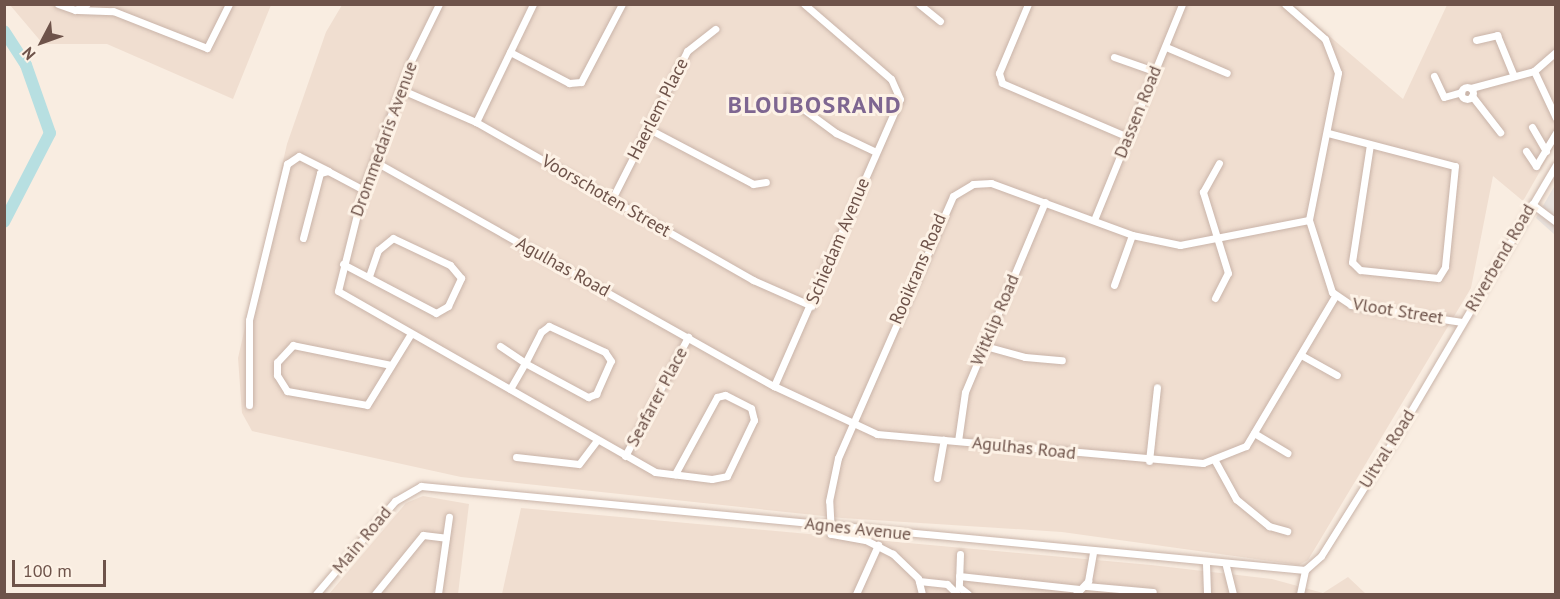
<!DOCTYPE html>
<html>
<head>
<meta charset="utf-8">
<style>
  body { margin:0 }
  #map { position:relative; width:1560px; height:599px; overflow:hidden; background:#f9ede1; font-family:"PT Sans",sans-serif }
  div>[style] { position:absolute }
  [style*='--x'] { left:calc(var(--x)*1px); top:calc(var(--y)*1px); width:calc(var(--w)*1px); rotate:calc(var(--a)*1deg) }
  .residential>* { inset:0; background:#f0ded0 }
  .industrial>* { inset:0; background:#e8e1dc }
  .river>* { height:12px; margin:-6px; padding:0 6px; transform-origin:6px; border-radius:6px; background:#b7dfe1 }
  .roads { filter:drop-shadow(0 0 2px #c9b4a9) drop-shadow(0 0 2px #c9b4a9) }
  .minor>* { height:7px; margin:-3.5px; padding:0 3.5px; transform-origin:3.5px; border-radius:3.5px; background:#fff }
  .minor>.ring { margin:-3.5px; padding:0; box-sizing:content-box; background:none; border:7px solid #fff; border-radius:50% }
  span { translate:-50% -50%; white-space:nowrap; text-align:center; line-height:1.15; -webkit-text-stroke:6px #fdf2e6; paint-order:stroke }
  .street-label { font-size:18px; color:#6e534a }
  .district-label { font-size:24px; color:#7e6691; font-weight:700; letter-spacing:1.5px }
  .frame { position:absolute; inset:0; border:6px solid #6e534a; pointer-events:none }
  .north { position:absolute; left:12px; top:12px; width:60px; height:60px; -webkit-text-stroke:4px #fdf2e6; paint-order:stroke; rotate:229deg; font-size:16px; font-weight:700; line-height:24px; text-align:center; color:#6e534a }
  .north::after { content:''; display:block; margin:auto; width:21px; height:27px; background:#6e534a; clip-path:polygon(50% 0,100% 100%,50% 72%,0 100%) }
  .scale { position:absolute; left:12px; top:560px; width:94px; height:27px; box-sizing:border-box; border:3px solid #6e534a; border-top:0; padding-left:8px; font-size:18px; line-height:21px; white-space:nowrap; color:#6e534a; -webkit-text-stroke:4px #fdf2e6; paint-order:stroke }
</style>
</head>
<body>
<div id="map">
  <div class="residential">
    <div style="clip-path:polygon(10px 5px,271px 5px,233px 99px,107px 44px,43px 44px)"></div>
    <div style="clip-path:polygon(342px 5px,1293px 5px,1403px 99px,1447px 5px,1555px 5px,1555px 145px,1523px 201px,1493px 176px,1471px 288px,1308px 560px,1299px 565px,1062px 532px,842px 518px,461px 477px,252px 431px,242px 413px,238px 358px,287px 144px,326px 32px)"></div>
    <div style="clip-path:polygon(423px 496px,469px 504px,458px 594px,329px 594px,406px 503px)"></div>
    <div style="clip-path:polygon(521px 508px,1151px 565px,1272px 579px,1323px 593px,1348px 577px,1366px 594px,502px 594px)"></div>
  </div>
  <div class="industrial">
    <div style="clip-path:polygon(1555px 185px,1555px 235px,1536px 218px)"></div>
  </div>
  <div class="river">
    <div style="--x:4;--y:31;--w:40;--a:57.1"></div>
    <div style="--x:26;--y:65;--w:72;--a:70.6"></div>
    <div style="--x:50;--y:133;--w:100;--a:117.3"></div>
  </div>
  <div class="roads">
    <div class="minor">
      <div style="--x:58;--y:4;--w:18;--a:19"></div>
      <div style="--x:75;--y:10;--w:13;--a:-27"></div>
      <div style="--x:439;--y:4;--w:64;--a:116.2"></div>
      <div style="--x:411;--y:61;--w:138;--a:110.4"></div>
      <div style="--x:363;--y:190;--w:104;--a:103.9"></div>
      <div style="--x:338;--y:291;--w:365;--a:29.7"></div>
      <div style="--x:655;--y:472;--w:57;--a:7"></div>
      <div style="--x:712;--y:479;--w:15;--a:-11"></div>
      <div style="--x:727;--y:476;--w:62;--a:-64.3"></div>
      <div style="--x:754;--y:420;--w:12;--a:-104"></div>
      <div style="--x:751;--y:408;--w:29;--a:-153"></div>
      <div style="--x:725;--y:395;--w:8;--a:166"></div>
      <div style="--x:717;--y:397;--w:88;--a:118.6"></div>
      <div style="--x:919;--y:4;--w:27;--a:39"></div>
      <div style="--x:1028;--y:4;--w:75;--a:112.8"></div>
      <div style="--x:999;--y:73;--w:10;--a:73"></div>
      <div style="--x:1002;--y:83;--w:137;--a:23.2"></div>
      <div style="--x:1285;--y:4;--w:53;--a:41.2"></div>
      <div style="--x:1325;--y:39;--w:36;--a:69"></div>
      <div style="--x:1338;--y:73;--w:150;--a:101.2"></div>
      <div style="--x:1309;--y:220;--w:76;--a:72.3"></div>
      <div style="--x:1332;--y:292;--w:23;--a:34"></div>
      <div style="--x:1351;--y:305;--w:112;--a:8.7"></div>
      <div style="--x:78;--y:10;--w:35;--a:2"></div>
      <div style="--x:113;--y:11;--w:101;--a:21.5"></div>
      <div style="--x:207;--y:48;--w:49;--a:-63.4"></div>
      <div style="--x:1476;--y:40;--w:22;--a:-13"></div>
      <div style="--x:1497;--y:35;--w:42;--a:67.7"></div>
      <div style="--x:1166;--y:47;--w:66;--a:23.1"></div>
      <div style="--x:510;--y:52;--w:67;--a:27.7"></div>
      <div style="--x:569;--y:83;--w:12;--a:-5"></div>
      <div style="--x:581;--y:82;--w:88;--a:-62.3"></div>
      <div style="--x:1114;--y:57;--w:42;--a:19.3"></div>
      <div style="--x:1534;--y:71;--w:52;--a:64.9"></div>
      <div style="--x:1434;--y:76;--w:23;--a:65"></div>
      <div style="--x:1444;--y:97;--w:18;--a:-16"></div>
      <div class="ring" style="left:1461px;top:87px;width:5px;height:5px"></div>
      <div style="--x:1471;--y:88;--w:65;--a:-15.1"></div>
      <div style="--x:1534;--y:71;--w:29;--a:-41"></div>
      <div style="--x:400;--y:89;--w:83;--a:23.5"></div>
      <div style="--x:476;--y:122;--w:319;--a:29.7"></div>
      <div style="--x:753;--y:280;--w:64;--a:23.8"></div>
      <div style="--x:1472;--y:96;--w:46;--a:52.1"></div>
      <div style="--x:787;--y:97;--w:61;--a:36.3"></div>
      <div style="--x:836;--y:133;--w:44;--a:25.4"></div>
      <div style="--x:476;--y:122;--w:131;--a:-64.2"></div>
      <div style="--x:1532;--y:127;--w:28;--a:60"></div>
      <div style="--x:647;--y:128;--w:120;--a:27.8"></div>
      <div style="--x:753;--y:184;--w:13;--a:-9"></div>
      <div style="--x:1328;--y:133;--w:131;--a:14.6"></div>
      <div style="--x:1455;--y:166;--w:101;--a:95.7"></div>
      <div style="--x:1445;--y:267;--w:13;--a:122"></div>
      <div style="--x:1438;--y:278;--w:78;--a:-174.1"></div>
      <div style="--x:1360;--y:270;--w:11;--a:-135"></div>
      <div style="--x:1352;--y:262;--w:118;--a:-81.3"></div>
      <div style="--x:1526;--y:151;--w:18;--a:56"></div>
      <div style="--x:1536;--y:166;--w:39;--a:-59"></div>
      <div style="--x:374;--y:161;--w:459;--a:29.4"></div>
      <div style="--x:774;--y:386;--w:114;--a:25"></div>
      <div style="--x:877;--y:434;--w:327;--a:5.1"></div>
      <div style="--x:1203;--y:463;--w:46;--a:-21.6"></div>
      <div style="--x:1246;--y:446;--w:174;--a:-59.3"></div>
      <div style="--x:612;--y:199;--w:166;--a:-63.1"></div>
      <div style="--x:687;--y:51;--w:36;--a:-38"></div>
      <div style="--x:1532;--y:204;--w:30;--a:37"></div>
      <div style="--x:1094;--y:220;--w:233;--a:-67.8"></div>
      <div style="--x:303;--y:238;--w:67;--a:-75.3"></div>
      <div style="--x:320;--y:173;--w:8;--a:-14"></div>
      <div style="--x:328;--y:171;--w:40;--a:28"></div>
      <div style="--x:343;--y:264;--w:105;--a:27.8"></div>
      <div style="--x:436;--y:313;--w:14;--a:-30"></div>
      <div style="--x:448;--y:306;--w:31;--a:-65"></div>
      <div style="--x:461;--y:278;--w:17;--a:-130"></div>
      <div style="--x:450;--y:265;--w:63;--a:-154.7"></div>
      <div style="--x:393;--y:238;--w:19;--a:141"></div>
      <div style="--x:378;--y:250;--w:28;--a:109"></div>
      <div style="--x:1114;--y:285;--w:53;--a:-70.2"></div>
      <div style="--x:1215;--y:298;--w:28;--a:-63"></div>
      <div style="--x:1228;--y:273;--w:85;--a:-107.2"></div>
      <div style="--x:1203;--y:192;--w:33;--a:-61"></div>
      <div style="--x:500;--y:346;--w:30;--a:34"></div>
      <div style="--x:525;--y:363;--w:72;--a:28.4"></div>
      <div style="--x:588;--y:397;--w:9;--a:-21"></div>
      <div style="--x:596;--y:394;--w:36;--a:-66"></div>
      <div style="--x:611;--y:361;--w:11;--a:-124"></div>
      <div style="--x:605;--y:352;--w:62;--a:-155.1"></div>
      <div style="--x:549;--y:326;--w:10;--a:143"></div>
      <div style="--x:541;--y:332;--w:35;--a:117"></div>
      <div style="--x:525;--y:363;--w:30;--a:120"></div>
      <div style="--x:985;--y:346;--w:41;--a:15.4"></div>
      <div style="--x:1025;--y:357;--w:37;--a:5"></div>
      <div style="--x:1301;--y:355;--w:41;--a:29.1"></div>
      <div style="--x:391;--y:365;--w:100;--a:-168.5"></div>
      <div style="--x:293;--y:345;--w:23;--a:133"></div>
      <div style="--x:277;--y:362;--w:13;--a:90"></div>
      <div style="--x:277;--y:375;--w:19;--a:58"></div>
      <div style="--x:287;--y:391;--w:81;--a:9.9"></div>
      <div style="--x:367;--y:405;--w:82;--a:-58.4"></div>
      <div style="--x:774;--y:386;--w:313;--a:-66.3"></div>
      <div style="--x:900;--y:99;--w:22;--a:-114"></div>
      <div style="--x:891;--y:79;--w:115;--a:-139.2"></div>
      <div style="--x:249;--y:405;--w:85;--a:-90"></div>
      <div style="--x:249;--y:320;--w:161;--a:-76.3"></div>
      <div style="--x:287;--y:164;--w:14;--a:-34"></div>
      <div style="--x:299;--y:156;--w:33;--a:27"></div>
      <div style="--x:1254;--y:433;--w:39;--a:31"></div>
      <div style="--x:958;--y:441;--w:49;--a:-81.9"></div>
      <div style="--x:965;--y:392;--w:206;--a:-67.2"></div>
      <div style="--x:625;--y:456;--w:135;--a:-62.1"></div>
      <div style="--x:516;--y:457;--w:63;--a:6.3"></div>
      <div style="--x:579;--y:464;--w:30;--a:-53"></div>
      <div style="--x:1214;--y:459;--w:46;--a:61.2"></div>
      <div style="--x:1236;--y:499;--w:43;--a:39.3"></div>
      <div style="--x:1269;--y:526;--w:19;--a:16"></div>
      <div style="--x:1149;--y:461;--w:74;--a:-83.8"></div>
      <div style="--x:937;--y:478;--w:39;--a:-80"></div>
      <div style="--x:960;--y:554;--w:33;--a:92"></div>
      <div style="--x:959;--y:587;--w:11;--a:38"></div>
      <div style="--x:1206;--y:564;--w:30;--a:88"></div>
      <div style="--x:1226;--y:566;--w:29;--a:76"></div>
      <div style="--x:959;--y:576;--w:121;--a:6.2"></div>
      <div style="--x:919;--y:581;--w:28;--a:6"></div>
      <div style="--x:947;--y:584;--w:14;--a:45"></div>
      <div style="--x:1086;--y:586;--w:67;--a:5.1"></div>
      <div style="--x:316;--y:594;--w:122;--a:-49.7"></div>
      <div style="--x:395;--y:501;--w:30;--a:-30"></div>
      <div style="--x:421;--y:486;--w:888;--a:5.43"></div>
      <div style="--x:1305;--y:570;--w:21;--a:-41"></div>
      <div style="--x:1321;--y:556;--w:145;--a:-58"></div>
      <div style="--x:1398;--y:433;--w:311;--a:-59.5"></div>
      <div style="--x:375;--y:594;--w:76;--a:-50.9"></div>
      <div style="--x:423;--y:535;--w:23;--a:7"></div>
      <div style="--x:438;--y:594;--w:78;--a:-81.9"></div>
      <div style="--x:856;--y:594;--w:54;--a:-65.8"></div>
      <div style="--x:922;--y:594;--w:16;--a:-104"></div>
      <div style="--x:918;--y:578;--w:35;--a:-136"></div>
      <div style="--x:893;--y:554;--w:31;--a:-153"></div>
      <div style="--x:865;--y:540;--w:35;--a:-170"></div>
      <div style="--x:831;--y:534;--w:33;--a:-93"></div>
      <div style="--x:829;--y:501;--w:44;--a:-78.2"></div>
      <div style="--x:838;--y:458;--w:286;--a:-66.3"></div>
      <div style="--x:953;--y:196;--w:23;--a:-31"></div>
      <div style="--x:973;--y:184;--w:18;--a:-3"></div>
      <div style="--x:991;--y:183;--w:150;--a:20.2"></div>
      <div style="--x:1132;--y:235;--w:49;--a:11.8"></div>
      <div style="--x:1180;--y:245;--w:131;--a:-11"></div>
      <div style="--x:1076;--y:594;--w:18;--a:-47"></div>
      <div style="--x:1088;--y:581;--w:29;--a:-80"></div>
      <div style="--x:1300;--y:594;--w:25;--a:-78"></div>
    </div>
  </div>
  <div class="street-label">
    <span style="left:658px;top:109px;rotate:-63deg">Haerlem Place</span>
    <span style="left:1138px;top:112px;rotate:-68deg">Dassen Road</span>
    <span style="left:384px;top:139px;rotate:-70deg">Drommedaris Avenue</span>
    <span style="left:606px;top:196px;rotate:30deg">Voorschoten Street</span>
    <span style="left:838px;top:241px;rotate:-67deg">Schiedam Avenue</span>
    <span style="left:1500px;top:258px;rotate:-60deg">Riverbend Road</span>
    <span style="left:563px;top:267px;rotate:29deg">Agulhas Road</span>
    <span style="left:918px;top:269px;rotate:-67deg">Rooikrans Road</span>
    <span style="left:1398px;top:311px;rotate:9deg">Vloot Street</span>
    <span style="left:995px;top:320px;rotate:-67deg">Witklip Road</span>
    <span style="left:657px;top:397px;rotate:-62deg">Seafarer Place</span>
    <span style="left:1024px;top:448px;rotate:6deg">Agulhas Road</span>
    <span style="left:1387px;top:449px;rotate:-58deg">Uitval Road</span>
    <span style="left:858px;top:529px;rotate:6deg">Agnes Avenue</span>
    <span style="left:362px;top:540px;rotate:-50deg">Main Road</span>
  </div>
  <div class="district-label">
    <span style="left:815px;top:105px">BLOUBOSRAND</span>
  </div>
  <div class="frame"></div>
  <div class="north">N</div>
  <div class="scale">100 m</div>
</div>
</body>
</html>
